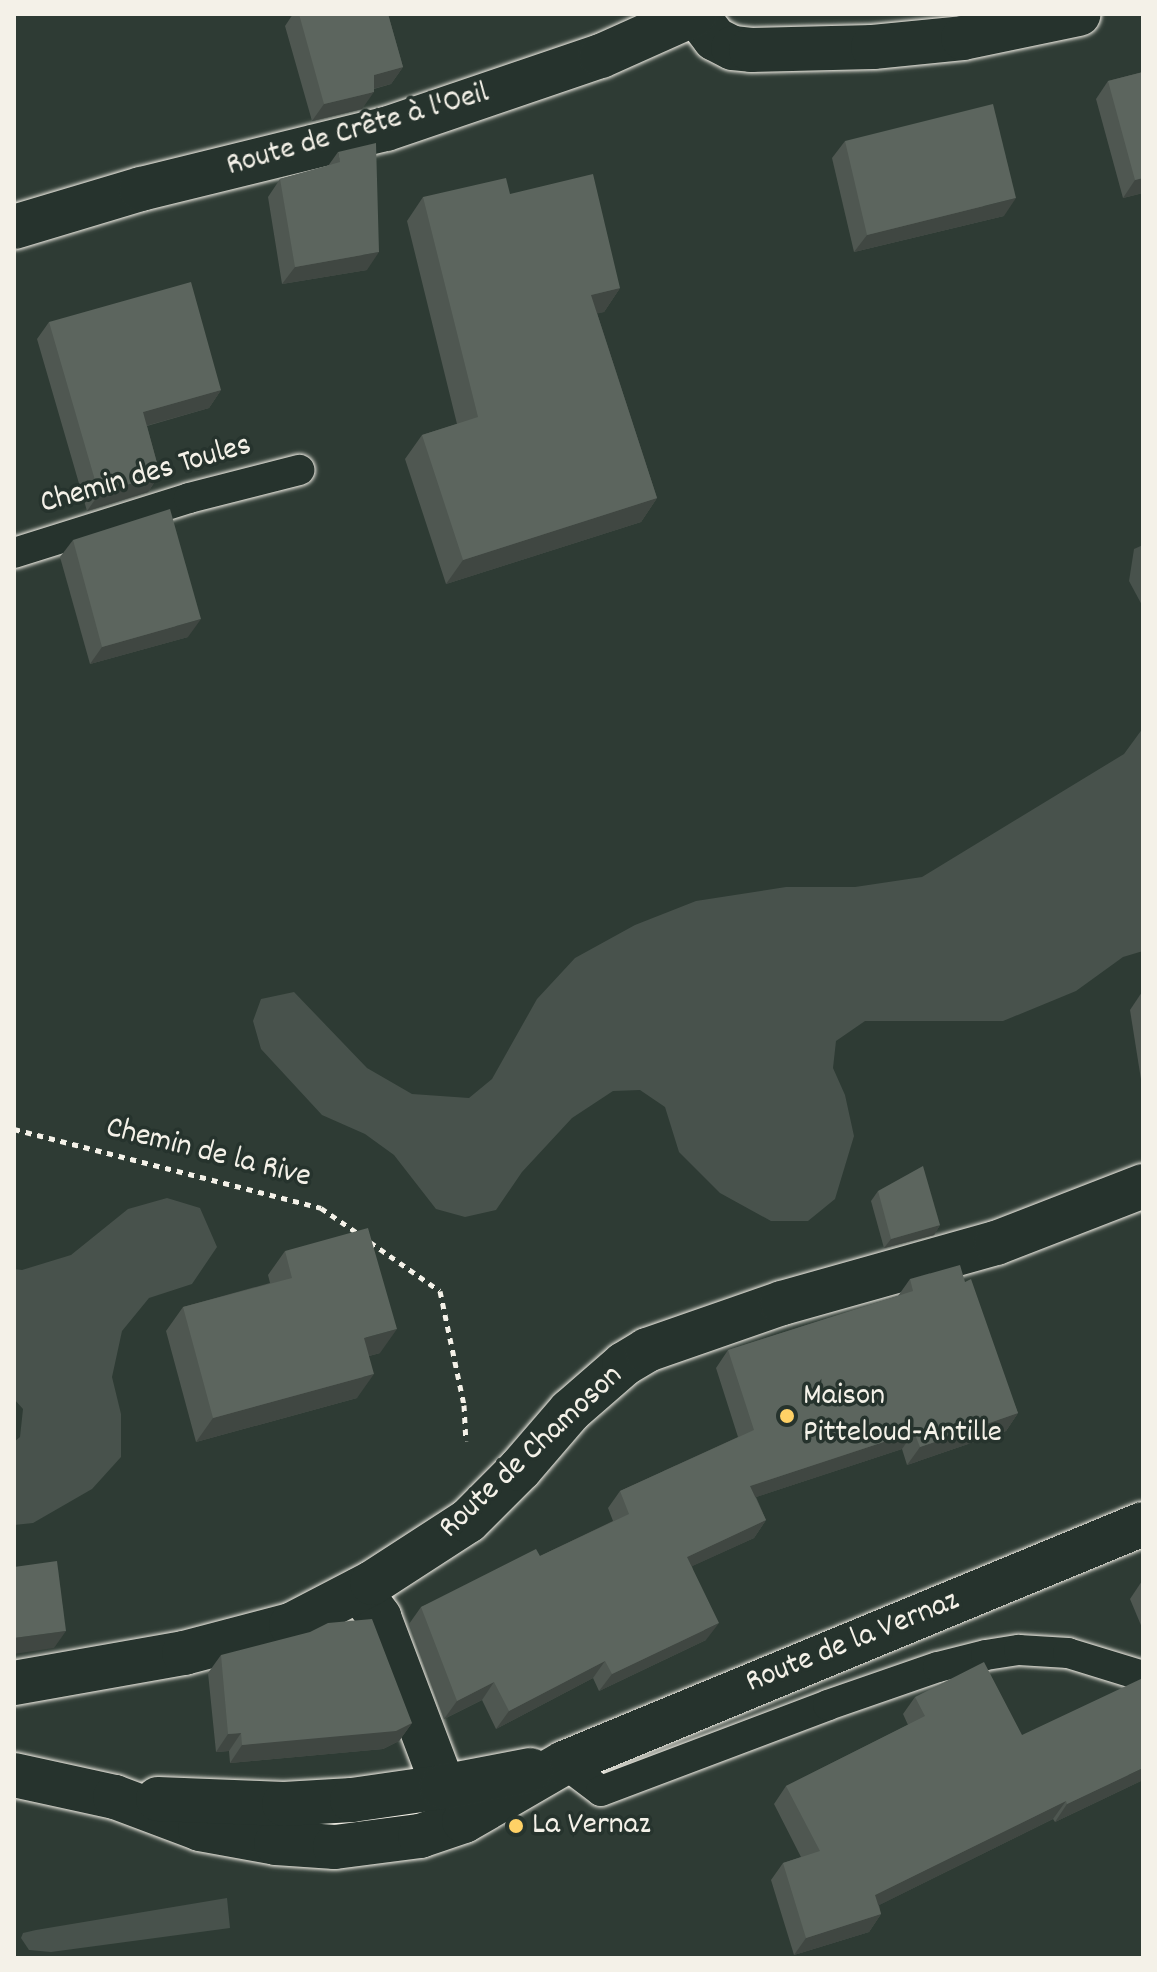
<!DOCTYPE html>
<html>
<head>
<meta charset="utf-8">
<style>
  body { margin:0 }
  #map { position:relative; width:1157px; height:1972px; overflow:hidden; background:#2e3b34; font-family:Dekko,sans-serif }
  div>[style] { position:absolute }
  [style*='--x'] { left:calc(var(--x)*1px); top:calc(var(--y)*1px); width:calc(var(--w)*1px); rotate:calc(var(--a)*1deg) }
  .green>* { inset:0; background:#48524c }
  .path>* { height:5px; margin-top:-2.5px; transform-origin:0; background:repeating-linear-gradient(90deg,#f4f1e8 0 6px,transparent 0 12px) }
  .roads { filter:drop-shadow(0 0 2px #f4f1e8) drop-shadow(0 0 2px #f4f1e8) }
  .lane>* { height:30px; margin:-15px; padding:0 15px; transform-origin:15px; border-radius:15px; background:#26332d }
  .street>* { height:44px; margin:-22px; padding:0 22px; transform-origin:22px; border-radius:22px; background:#26332d }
  .secondary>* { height:44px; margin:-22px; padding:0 22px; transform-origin:22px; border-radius:22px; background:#26332d }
  .wall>* { inset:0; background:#4f5751 }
  .shaded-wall>* { inset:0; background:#404742 }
  .building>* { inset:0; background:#5c655e }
  .dots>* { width:22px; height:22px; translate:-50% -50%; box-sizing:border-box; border:4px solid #26332d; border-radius:50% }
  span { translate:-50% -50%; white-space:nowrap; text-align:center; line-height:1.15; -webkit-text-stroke:7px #26332d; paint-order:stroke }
  .street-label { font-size:32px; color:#f4f1e8 }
  .poi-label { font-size:32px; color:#f4f1e8 }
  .left { translate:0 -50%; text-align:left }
  .frame { position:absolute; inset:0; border:16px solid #f4f1e8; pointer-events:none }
</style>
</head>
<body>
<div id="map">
  <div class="green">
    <div style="clip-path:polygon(1143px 545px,1143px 607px,1129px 581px,1134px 549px)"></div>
    <div style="clip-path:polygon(1143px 728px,1143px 951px,1123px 957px,1076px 991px,1003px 1021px,865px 1021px,836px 1041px,833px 1068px,845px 1095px,854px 1136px,835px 1199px,808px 1221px,771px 1221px,720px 1193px,679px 1152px,665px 1107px,640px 1090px,613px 1091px,572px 1118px,522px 1172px,496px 1210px,465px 1217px,436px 1209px,394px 1155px,365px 1134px,322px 1115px,261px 1049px,253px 1021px,261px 999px,294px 992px,367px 1068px,412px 1094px,469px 1098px,492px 1079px,537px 999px,575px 958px,635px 925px,696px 901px,786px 887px,855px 887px,922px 877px,1124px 754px)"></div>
    <div style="clip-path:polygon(167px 1198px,200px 1208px,217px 1247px,192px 1284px,149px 1298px,122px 1331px,112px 1377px,121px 1414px,121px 1457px,92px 1489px,33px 1523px,14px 1525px,14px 1442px,20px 1437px,23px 1409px,14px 1399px,14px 1269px,22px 1270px,71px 1255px,128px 1209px)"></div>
    <div style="clip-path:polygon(227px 1898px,230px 1928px,51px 1952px,29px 1950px,21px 1938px,23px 1933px,36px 1930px)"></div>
  </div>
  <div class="path">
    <div style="--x:14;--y:1129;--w:317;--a:14.4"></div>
    <div style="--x:321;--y:1208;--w:46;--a:34.4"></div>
    <div style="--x:370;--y:1242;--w:85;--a:35"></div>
    <div style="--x:440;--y:1291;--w:116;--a:78.1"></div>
    <div style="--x:464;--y:1405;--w:36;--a:87"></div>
  </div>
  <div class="roads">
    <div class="lane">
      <div style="--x:14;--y:553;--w:183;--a:-17.4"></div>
      <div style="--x:189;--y:498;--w:114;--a:-14.3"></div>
      <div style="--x:564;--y:1763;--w:46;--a:37.1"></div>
      <div style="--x:601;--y:1791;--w:243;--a:-20.7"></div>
      <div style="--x:828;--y:1705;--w:116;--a:-19.1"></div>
      <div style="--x:938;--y:1667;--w:49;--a:-14"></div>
      <div style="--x:986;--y:1655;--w:33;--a:-9"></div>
      <div style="--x:1019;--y:1650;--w:49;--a:3.5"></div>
      <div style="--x:1068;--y:1653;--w:78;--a:17"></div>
    </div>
    <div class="street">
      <div style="--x:696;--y:14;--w:31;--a:53"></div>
      <div style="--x:715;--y:39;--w:20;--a:27"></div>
      <div style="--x:733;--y:48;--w:18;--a:6"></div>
      <div style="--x:751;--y:50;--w:122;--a:-1.4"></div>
      <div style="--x:873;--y:47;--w:90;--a:-5.7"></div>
      <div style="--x:963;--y:38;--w:118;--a:-11.7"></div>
      <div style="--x:359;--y:1590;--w:34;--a:53"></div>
      <div style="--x:379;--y:1617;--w:219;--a:69.2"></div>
      <div style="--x:14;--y:1683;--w:173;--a:-10"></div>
      <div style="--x:184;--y:1653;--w:111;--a:-14.7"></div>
      <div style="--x:291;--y:1625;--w:91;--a:-27.4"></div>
      <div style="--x:372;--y:1583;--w:114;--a:-32.9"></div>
      <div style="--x:468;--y:1521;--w:74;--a:-45"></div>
      <div style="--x:520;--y:1469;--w:77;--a:-49.2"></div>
      <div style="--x:570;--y:1411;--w:72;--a:-41"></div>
      <div style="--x:624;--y:1364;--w:27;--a:-31"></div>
      <div style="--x:647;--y:1350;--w:143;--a:-19.2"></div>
      <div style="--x:782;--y:1303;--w:222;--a:-15.7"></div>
      <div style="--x:996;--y:1243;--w:158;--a:-21.2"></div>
    </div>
    <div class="secondary">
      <div style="--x:14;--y:227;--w:133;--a:-16.7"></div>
      <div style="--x:141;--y:189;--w:252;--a:-13.8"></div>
      <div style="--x:386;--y:129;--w:227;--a:-18.8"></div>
      <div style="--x:601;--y:56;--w:103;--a:-24.1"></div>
      <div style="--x:14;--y:1775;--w:103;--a:12.3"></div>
      <div style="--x:115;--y:1797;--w:91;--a:20.6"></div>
      <div style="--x:200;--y:1829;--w:77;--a:10.4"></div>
      <div style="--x:276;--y:1843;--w:59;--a:3.9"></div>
      <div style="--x:335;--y:1847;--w:86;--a:-7.4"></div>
      <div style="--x:420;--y:1836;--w:46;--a:-18.8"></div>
      <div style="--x:464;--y:1821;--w:116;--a:-30.1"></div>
      <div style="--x:564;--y:1763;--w:626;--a:-22.43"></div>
      <div style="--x:158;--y:1799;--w:126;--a:2.3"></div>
      <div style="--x:284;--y:1804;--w:68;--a:-3.4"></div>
      <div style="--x:352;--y:1800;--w:91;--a:-8.2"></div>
      <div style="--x:442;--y:1787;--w:90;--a:-10.9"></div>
    </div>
  </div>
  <div class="wall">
    <div style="clip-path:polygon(293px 14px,388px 14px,403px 67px,391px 84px,374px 89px,362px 109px,312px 121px,285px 26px)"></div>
    <div style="clip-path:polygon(1143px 72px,1143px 193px,1123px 198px,1096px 99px,1108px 81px)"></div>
    <div style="clip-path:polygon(845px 141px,1004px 216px,854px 252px,832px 158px)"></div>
    <div style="clip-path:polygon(338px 152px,367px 270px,282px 284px,268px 197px,280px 179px,328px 166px)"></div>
    <div style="clip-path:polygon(510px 194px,620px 288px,604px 312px,597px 313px,657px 498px,641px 522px,446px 584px,405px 459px,422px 435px,457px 424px,407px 221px,423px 197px)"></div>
    <div style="clip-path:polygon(49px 322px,221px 390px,209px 408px,147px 426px,160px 474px,148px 492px,87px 511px,37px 339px)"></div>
    <div style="clip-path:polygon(73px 540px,188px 637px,90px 664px,60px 557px)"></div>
    <div style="clip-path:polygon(1142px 992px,1143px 992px,1143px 1092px,1130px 1010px)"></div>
    <div style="clip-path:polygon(878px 1191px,940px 1225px,934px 1235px,884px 1248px,871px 1201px)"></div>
    <div style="clip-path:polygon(285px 1251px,380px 1353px,369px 1356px,357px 1398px,196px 1442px,166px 1331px,183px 1307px,270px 1283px,268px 1275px)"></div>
    <div style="clip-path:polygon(910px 1279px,965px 1282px,1018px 1413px,1006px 1431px,907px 1465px,902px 1449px,756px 1497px,766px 1520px,754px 1538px,692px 1566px,706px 1640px,599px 1691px,593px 1678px,496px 1729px,482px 1700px,444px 1719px,409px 1624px,421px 1607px,540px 1556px,613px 1521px,608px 1508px,620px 1491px,738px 1437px,716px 1368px,728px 1350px,898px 1296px)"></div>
    <div style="clip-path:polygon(1142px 1581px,1143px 1581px,1143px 1630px,1130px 1599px)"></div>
    <div style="clip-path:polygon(221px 1655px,412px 1723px,399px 1741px,383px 1749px,230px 1763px,229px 1751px,216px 1752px,208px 1673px)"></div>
    <div style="clip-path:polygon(915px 1697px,1022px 1735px,1143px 1780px,1055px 1822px,1053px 1819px,879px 1905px,881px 1914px,869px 1932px,794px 1955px,771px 1880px,783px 1863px,801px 1857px,774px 1804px,786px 1786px,908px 1725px,903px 1714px)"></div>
  </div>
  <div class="shaded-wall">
    <div style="clip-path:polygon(403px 67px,391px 84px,361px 92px,374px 75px)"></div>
    <div style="clip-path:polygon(374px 92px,362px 109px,312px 121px,324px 104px)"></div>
    <div style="clip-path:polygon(1143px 178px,1143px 193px,1123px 198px,1135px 180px)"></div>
    <div style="clip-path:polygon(1016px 198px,1004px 216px,854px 252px,867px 235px)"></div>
    <div style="clip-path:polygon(379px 252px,367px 270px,282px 284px,295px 267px)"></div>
    <div style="clip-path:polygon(620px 288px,604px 312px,575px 319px,591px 295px)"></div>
    <div style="clip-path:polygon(221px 390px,209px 408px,131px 430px,143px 412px)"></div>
    <div style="clip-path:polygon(160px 474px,148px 492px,87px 511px,99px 494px)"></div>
    <div style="clip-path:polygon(657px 498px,641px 522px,446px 584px,463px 560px)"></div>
    <div style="clip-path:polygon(201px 619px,188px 637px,90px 664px,102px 647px)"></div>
    <div style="clip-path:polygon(940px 1225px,934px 1235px,884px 1248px,891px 1239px)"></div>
    <div style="clip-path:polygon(397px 1329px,380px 1353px,347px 1362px,364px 1338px)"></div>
    <div style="clip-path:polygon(374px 1374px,357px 1398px,196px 1442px,213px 1418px)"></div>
    <div style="clip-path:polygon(1018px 1413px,1006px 1431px,907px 1465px,920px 1447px)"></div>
    <div style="clip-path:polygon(914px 1432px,902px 1449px,738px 1503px,750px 1486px)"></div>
    <div style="clip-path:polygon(766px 1520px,754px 1538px,675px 1574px,687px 1557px)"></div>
    <div style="clip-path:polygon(719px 1623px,706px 1640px,599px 1691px,612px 1674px)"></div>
    <div style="clip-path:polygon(66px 1631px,54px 1648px,14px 1654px,14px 1638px)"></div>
    <div style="clip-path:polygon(605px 1661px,593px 1678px,496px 1729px,509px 1711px)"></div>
    <div style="clip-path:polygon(494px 1682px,482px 1700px,444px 1719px,457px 1701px)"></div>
    <div style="clip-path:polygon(412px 1723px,399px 1741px,383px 1749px,230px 1763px,242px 1745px)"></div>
    <div style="clip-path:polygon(241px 1733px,229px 1751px,216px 1752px,228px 1734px)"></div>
    <div style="clip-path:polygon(1143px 1768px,1143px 1780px,1055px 1822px,1067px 1804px)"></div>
    <div style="clip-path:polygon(1066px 1801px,1053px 1819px,863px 1913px,875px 1895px)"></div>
    <div style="clip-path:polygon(881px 1914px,869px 1932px,794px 1955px,806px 1938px)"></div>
  </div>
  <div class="building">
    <div style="clip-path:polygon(299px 14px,388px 14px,403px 67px,374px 75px,374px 92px,324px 104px)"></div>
    <div style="clip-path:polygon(1143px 72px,1143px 178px,1135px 180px,1108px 81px)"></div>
    <div style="clip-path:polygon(993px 104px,1016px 198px,867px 235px,845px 141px)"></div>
    <div style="clip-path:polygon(376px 143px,379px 252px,295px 267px,280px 179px,340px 162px,338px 152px)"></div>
    <div style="clip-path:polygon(593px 174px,620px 288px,591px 295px,657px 498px,463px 560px,422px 435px,478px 417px,423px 197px,506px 178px,510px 194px)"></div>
    <div style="clip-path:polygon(191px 282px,221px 390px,143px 412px,160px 474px,99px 494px,49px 322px)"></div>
    <div style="clip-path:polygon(170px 509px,201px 619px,102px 647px,73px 540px)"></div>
    <div style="clip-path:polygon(923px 1166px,940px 1225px,891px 1239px,878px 1191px)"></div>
    <div style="clip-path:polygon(368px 1228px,397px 1329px,364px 1338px,374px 1374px,213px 1418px,183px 1307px,292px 1278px,285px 1251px)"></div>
    <div style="clip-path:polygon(960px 1265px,965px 1282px,971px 1279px,1018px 1413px,920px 1447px,914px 1432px,750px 1486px,766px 1520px,687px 1557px,719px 1623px,612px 1674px,605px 1661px,509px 1711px,494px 1682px,457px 1701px,421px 1607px,536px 1549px,540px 1556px,629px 1514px,620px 1491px,754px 1430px,728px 1350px,913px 1291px,910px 1279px)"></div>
    <div style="clip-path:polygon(57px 1561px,66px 1631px,14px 1638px,14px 1567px)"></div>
    <div style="clip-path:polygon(372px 1619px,412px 1723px,396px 1731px,242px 1745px,241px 1733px,228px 1734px,221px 1655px,310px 1632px,328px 1623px)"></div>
    <div style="clip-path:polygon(984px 1662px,1022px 1735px,1143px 1678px,1143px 1768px,1067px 1804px,1066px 1801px,875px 1895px,881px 1914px,806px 1938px,783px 1863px,820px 1851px,786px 1786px,925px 1716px,915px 1697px)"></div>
  </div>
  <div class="dots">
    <div style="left:787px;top:1416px;background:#ffd166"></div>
    <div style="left:516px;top:1826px;background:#ffd166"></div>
  </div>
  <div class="street-label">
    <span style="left:358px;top:131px;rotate:-16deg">Route de Crête à l'Oeil</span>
    <span style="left:146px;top:476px;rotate:-16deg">Chemin des Toules</span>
    <span style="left:208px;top:1154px;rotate:14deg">Chemin de la Rive</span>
    <span style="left:532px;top:1453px;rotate:-43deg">Route de Chamoson</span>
    <span style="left:853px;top:1643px;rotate:-22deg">Route de la Vernaz</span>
  </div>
  <div class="poi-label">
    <span class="left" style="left:803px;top:1416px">Maison<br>Pitteloud-Antille</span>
    <span class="left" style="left:532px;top:1826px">La Vernaz</span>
  </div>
  <div class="frame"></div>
</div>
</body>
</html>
